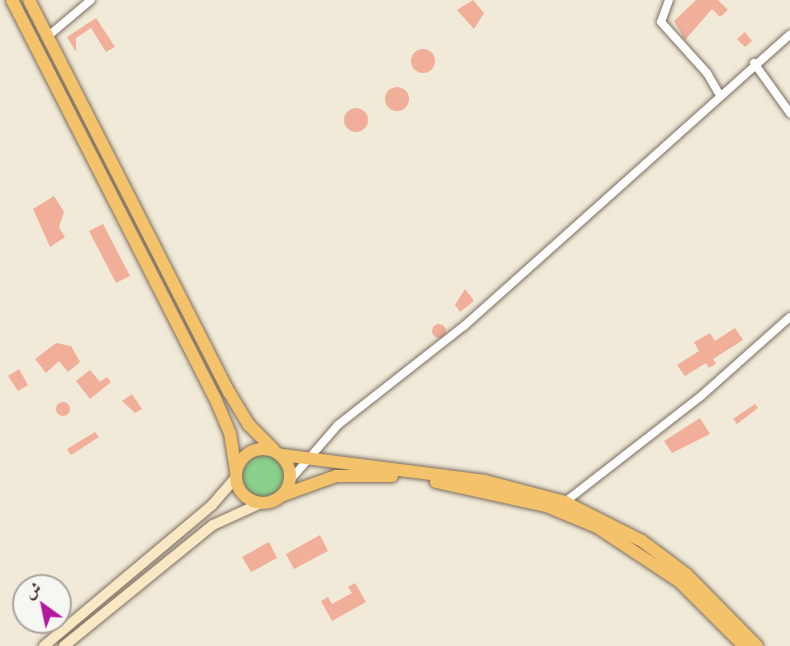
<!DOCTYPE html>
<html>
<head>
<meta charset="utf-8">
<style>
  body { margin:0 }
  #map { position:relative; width:790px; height:646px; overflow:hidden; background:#f1ead8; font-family:"IM FELL Great Primer",Amiri,serif }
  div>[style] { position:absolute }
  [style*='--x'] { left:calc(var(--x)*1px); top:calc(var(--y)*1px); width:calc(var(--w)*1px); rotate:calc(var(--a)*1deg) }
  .green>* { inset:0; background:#8ad18b }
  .round { border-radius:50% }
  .building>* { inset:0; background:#f1ae99 }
  .roads { filter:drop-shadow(0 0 2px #7b6d5f) drop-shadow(0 0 2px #7b6d5f) }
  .minor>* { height:8px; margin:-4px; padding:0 4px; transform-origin:4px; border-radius:4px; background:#fff }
  .secondary>* { height:10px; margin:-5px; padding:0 5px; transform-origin:5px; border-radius:5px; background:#fae7c3 }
  .primary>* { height:12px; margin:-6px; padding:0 6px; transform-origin:6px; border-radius:6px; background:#f3c26a }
  .primary>.ring { margin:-6px; padding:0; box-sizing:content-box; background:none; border:12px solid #f3c26a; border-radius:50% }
  span { translate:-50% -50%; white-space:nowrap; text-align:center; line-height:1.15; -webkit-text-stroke:5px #f6f6f2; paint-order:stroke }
  .north { position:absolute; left:12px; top:574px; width:60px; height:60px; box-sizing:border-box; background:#f6f6f2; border:2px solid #aba49d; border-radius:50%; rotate:327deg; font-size:16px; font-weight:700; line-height:24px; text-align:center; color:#3b2a1e }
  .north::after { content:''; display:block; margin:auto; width:21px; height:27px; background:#b5179e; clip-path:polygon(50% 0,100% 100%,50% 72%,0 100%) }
</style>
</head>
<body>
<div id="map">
  <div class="green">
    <div class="round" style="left:242px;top:455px;width:44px;height:44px"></div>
  </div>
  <div class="building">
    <div style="clip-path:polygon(473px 0,484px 13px,474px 29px,457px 10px)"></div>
    <div style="clip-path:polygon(696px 0,718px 0,728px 10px,720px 17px,712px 9px,685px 40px,674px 21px)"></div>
    <div style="clip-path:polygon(96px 18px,115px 47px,106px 52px,91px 28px,76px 38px,76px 52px,67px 37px)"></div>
    <div style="clip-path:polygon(745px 32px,752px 41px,745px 47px,737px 39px)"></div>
    <div class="round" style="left:411px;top:49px;width:24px;height:24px"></div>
    <div class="round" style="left:385px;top:87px;width:24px;height:24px"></div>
    <div class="round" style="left:344px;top:108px;width:24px;height:24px"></div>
    <div style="clip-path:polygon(54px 196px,64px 212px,59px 227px,65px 237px,50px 247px,33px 209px)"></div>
    <div style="clip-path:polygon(103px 224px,130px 276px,116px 283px,89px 231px)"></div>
    <div style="clip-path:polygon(465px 289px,474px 301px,460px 312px,455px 305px)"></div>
    <div class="round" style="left:432px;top:324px;width:14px;height:14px"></div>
    <div style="clip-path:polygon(735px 328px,743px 340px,713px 359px,716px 364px,709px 368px,706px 363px,685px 376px,677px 365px,699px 351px,694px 342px,710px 333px,715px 341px)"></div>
    <div style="clip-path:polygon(56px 343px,71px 346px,80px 362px,68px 372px,59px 361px,46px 373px,35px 359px)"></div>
    <div style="clip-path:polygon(19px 369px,28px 385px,18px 391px,8px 376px)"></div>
    <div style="clip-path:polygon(90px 370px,100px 382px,107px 377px,111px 382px,90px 399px,76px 381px)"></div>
    <div style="clip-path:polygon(132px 394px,142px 409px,135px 413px,122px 401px)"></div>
    <div class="round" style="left:56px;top:402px;width:14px;height:14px"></div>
    <div style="clip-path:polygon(755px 404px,758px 408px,737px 424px,733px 419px)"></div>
    <div style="clip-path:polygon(700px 418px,710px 434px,672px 453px,664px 441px)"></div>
    <div style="clip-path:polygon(95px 432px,99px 437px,71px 455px,67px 449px)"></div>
    <div style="clip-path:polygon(320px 535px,328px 551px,294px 569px,286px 554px)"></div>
    <div style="clip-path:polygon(269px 542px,277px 558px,251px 572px,242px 557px)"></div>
    <div style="clip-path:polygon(355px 583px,366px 602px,332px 621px,321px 601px,328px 597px,332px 604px,352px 593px,348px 587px)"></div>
  </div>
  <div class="roads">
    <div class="minor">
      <div style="--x:669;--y:0;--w:23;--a:110"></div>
      <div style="--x:661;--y:22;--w:69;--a:48"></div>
      <div style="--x:707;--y:73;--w:24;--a:60"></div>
      <div style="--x:47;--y:37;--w:57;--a:-40.1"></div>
      <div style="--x:754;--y:63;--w:62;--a:54.2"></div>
      <div style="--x:291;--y:479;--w:72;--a:-49"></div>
      <div style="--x:338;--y:425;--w:160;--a:-38.2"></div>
      <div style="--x:464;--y:326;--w:437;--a:-41.8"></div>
      <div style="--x:565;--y:502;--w:172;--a:-37.9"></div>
      <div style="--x:701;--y:396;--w:119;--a:-41.6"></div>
    </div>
    <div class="secondary">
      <div style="--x:44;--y:646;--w:219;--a:-40"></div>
      <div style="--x:212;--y:505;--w:37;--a:-49"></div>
      <div style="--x:64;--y:646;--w:192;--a:-39.1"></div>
      <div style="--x:213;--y:525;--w:53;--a:-24.6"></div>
    </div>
    <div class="primary">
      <div style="--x:12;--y:0;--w:447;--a:63"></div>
      <div style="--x:215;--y:398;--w:38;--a:67"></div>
      <div style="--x:230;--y:433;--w:38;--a:81"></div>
      <div style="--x:29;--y:0;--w:440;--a:63"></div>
      <div style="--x:229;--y:392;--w:39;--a:59"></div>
      <div style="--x:249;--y:425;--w:35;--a:45"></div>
      <div class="ring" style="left:236px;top:449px;width:42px;height:42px"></div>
      <div style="--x:282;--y:455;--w:205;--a:7.3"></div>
      <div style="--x:485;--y:481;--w:83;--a:14.7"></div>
      <div style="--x:565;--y:502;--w:86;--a:26.9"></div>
      <div style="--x:642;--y:541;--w:55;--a:36.9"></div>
      <div style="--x:686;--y:574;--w:101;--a:45.4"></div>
      <div style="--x:436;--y:482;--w:113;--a:12.3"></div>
      <div style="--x:546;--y:506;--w:55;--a:22.4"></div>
      <div style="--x:597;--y:527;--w:100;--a:33.5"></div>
      <div style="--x:680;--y:582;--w:91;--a:45"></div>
      <div style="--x:283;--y:495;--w:56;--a:-19.7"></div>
      <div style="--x:336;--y:476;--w:56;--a:0"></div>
    </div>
  </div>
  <div class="north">ش</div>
</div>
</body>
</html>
